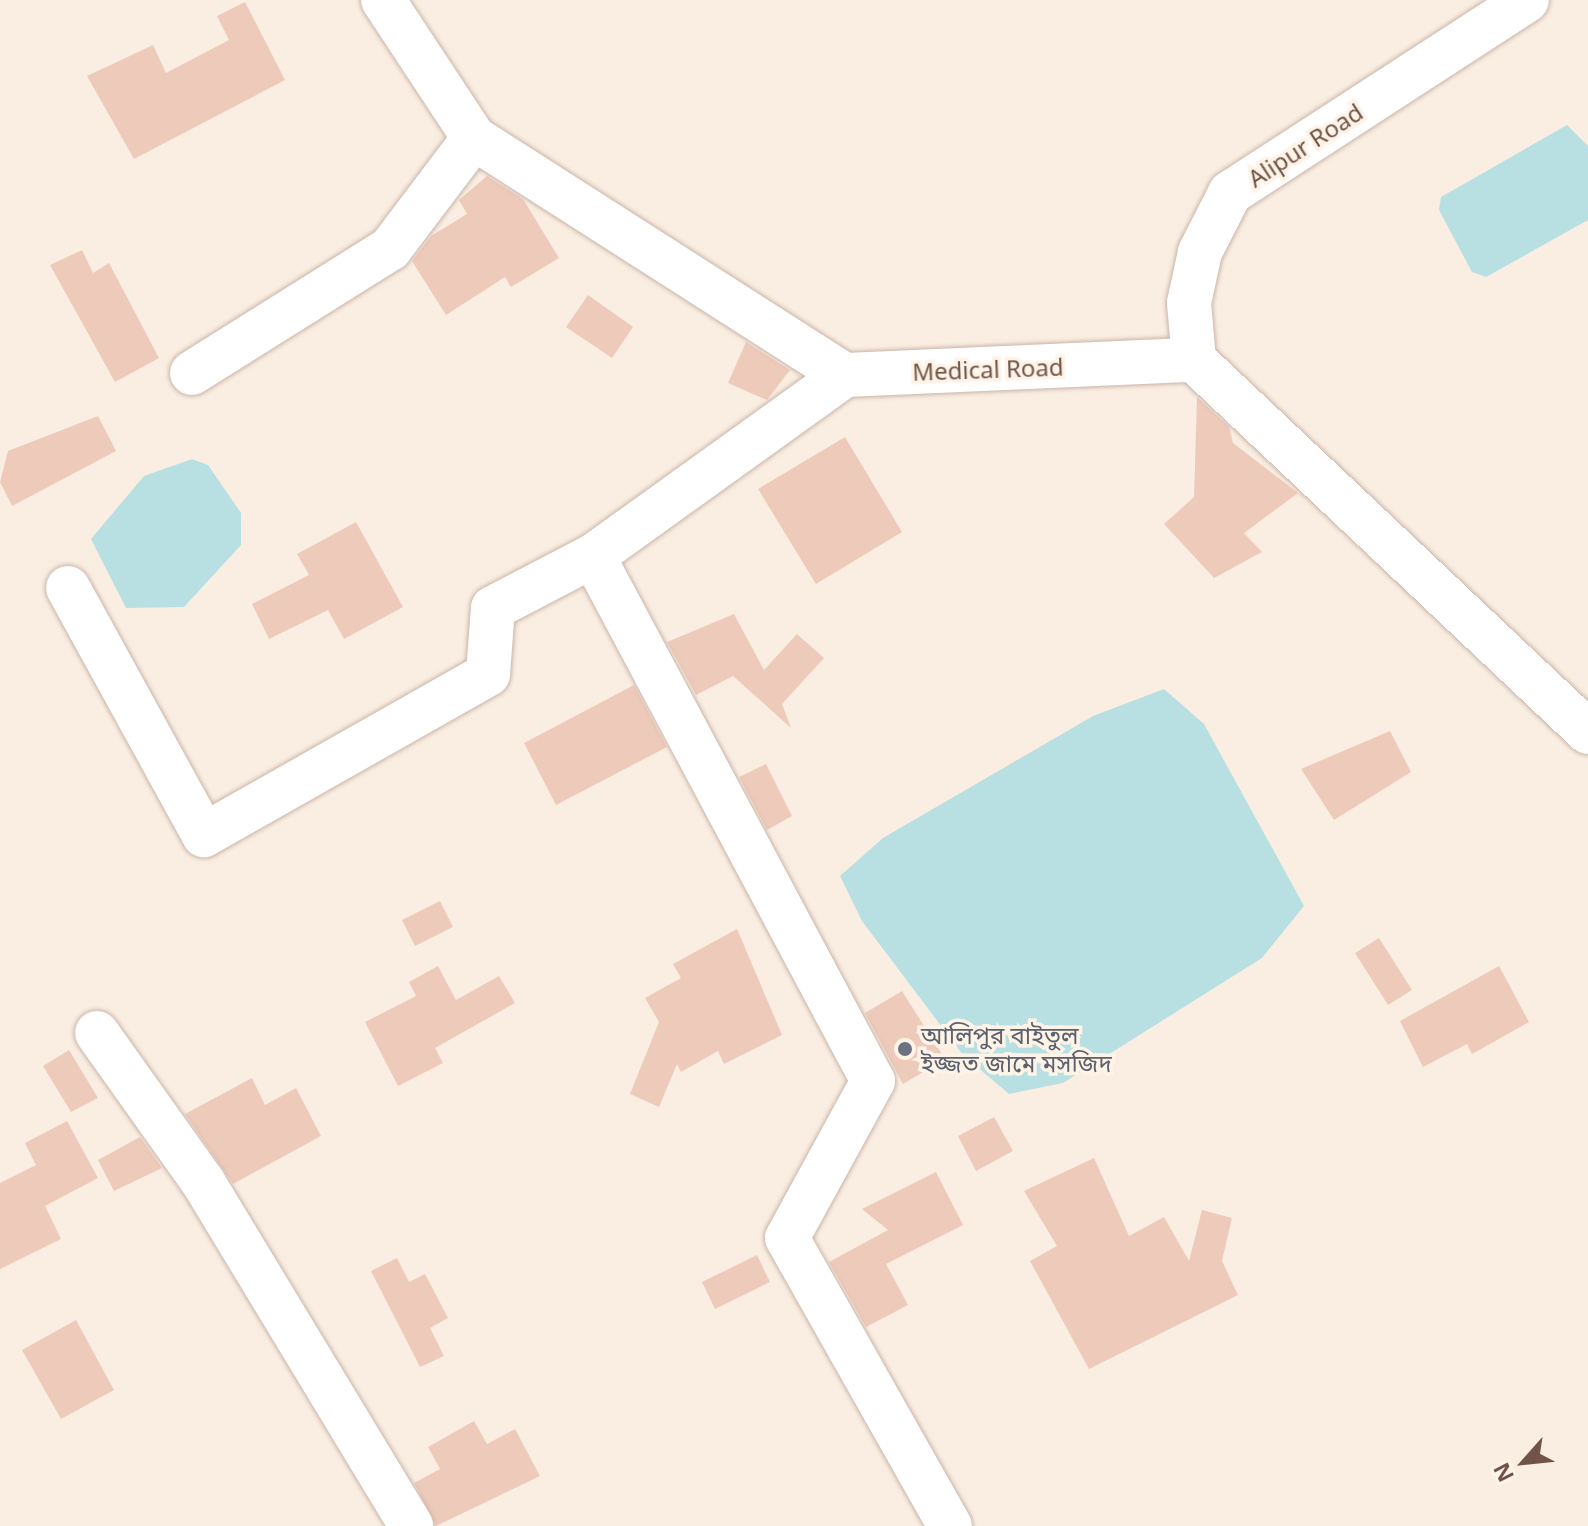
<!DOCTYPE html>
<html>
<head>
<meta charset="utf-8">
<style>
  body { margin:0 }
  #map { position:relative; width:1588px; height:1526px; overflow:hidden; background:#faeee2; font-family:"Noto Sans","Noto Sans Bengali",sans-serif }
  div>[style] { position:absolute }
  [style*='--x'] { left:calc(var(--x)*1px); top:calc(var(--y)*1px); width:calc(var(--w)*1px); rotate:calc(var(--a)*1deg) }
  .water>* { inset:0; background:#b8e0e2 }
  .building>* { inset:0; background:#eecabb }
  .roads { filter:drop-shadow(0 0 2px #cab5a9) drop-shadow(0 0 2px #cab5a9) }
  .minor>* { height:44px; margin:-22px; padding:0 22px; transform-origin:22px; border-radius:22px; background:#fff }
  .dots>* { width:22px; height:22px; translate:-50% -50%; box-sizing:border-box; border:4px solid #fef3e7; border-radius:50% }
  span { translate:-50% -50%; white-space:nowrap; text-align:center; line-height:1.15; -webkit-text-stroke:7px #fef3e7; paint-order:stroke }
  .street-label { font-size:24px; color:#70544a }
  .worship-label { font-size:24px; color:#5b616d }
  .left { translate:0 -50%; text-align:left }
  .north { position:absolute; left:1484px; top:1422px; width:80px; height:80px; -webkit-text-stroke:6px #fef3e7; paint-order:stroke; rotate:243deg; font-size:22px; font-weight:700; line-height:32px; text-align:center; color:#70544a }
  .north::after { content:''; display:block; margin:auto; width:28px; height:36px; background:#70544a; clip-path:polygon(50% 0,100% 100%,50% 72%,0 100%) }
</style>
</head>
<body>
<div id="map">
  <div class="water">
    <div style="clip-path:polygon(1567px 125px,1588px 146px,1588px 220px,1486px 277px,1472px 272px,1439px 210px,1441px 197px)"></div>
    <div style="clip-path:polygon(192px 459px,208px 465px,241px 513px,241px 545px,184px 607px,126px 608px,91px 539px,144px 476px)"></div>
    <div style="clip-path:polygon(1164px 689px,1204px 724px,1304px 906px,1262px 958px,1063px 1083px,1009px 1094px,963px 1055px,862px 921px,840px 876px,883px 838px,1093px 716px)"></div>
  </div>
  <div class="building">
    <div style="clip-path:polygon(245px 2px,285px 80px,134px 159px,87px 76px,153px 45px,166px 73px,229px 40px,217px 16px)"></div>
    <div style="clip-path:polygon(487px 176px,523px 199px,559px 258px,511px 287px,505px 277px,446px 315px,412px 261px,431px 236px,467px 214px,459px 200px)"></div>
    <div style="clip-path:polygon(82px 250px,93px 273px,109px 263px,159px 358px,115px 382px,50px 265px)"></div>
    <div style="clip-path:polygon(588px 295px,633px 327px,612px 358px,566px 327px)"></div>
    <div style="clip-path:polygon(746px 342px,790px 370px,767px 400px,728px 383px)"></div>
    <div style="clip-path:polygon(1197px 397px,1229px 427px,1233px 443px,1298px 493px,1244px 533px,1262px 552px,1214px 578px,1164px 524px,1194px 497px)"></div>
    <div style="clip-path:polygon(98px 416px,116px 451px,12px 506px,0 482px,8px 451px)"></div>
    <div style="clip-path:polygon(845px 437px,902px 532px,816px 584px,758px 489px)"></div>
    <div style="clip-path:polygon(356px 522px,403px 607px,344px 639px,328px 610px,269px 639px,252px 604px,309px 575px,297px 554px)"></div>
    <div style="clip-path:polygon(734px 614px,764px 670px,797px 634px,824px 658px,782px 704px,791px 728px,733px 676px,696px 695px,667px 642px)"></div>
    <div style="clip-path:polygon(634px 685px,667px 747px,556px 805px,524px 743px)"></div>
    <div style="clip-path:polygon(1390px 731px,1411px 772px,1334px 820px,1301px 769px)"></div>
    <div style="clip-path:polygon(766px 764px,792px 816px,767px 830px,739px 777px)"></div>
    <div style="clip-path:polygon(440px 901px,453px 927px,415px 946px,402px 920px)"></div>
    <div style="clip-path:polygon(737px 929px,782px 1035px,724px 1064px,718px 1051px,681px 1072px,677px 1064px,659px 1107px,630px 1094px,659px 1022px,645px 998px,681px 978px,673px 964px)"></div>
    <div style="clip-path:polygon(1379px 938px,1412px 990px,1388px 1005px,1355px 953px)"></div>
    <div style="clip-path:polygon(438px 966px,456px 1000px,499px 976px,515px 1003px,435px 1048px,443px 1063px,398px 1086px,365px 1022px,416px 996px,409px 982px)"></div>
    <div style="clip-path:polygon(1499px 966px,1529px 1022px,1472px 1054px,1467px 1044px,1423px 1067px,1400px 1021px)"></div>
    <div style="clip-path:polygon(902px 991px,945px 1059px,903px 1084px,865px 1013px)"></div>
    <div style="clip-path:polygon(69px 1050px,98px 1098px,71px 1112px,43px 1066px)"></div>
    <div style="clip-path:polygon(252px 1078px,265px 1105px,296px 1088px,321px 1136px,233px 1184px,185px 1114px)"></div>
    <div style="clip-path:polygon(994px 1117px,1013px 1151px,976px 1171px,958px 1136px)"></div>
    <div style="clip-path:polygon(67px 1121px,98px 1178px,45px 1206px,61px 1239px,0 1269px,0 1183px,36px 1165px,25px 1143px)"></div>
    <div style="clip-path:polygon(140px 1137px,162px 1168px,114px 1191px,98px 1160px)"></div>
    <div style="clip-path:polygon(1094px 1158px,1129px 1236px,1164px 1217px,1189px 1261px,1202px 1210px,1232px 1218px,1222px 1261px,1238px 1295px,1089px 1369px,1030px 1261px,1057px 1246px,1024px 1191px)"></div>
    <div style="clip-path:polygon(936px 1172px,963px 1225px,886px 1264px,908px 1305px,866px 1327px,829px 1262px,888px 1230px,862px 1209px)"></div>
    <div style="clip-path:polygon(757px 1255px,770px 1282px,715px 1309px,702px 1282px)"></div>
    <div style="clip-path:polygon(397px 1258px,409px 1282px,425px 1274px,448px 1318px,430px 1328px,444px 1356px,420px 1367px,371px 1271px)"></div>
    <div style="clip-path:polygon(76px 1320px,114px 1390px,61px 1419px,22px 1350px)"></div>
    <div style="clip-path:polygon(474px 1421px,487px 1444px,515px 1429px,540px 1476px,436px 1526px,414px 1483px,440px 1469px,428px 1447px)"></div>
  </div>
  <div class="roads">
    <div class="minor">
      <div style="--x:383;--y:0;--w:165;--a:56.6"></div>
      <div style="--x:474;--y:138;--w:440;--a:32.6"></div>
      <div style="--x:845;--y:375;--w:349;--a:-2.5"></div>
      <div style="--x:1194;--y:360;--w:542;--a:43.35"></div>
      <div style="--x:1194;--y:360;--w:57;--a:-95"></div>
      <div style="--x:1189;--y:303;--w:52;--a:-77.8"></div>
      <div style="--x:1200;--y:252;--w:66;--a:-63"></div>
      <div style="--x:1230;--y:193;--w:354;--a:-33"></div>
      <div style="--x:192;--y:373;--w:234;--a:-32.1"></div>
      <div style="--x:390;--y:249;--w:139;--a:-52.9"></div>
      <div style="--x:845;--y:375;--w:310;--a:144.3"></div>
      <div style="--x:593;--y:556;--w:595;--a:61.93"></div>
      <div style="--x:873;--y:1081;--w:179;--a:118.7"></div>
      <div style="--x:787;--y:1238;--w:331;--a:60.5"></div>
      <div style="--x:68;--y:588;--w:282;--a:61.2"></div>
      <div style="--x:204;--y:835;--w:326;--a:-29.5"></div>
      <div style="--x:488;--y:674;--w:66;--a:-85.7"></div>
      <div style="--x:493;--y:608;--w:113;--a:-27.5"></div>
      <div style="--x:97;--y:1033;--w:183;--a:54.6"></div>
      <div style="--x:203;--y:1182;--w:402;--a:58.8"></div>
    </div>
  </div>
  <div class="dots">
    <div style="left:905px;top:1049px;background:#6b7280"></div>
  </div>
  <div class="street-label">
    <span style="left:1305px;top:145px;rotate:-33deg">Alipur Road</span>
    <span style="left:988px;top:369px;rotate:-2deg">Medical Road</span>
  </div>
  <div class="worship-label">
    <span class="left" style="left:921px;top:1049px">আলিপুর বাইতুল<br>ইজ্জত জামে মসজিদ</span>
  </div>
  <div class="north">N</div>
</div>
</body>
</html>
